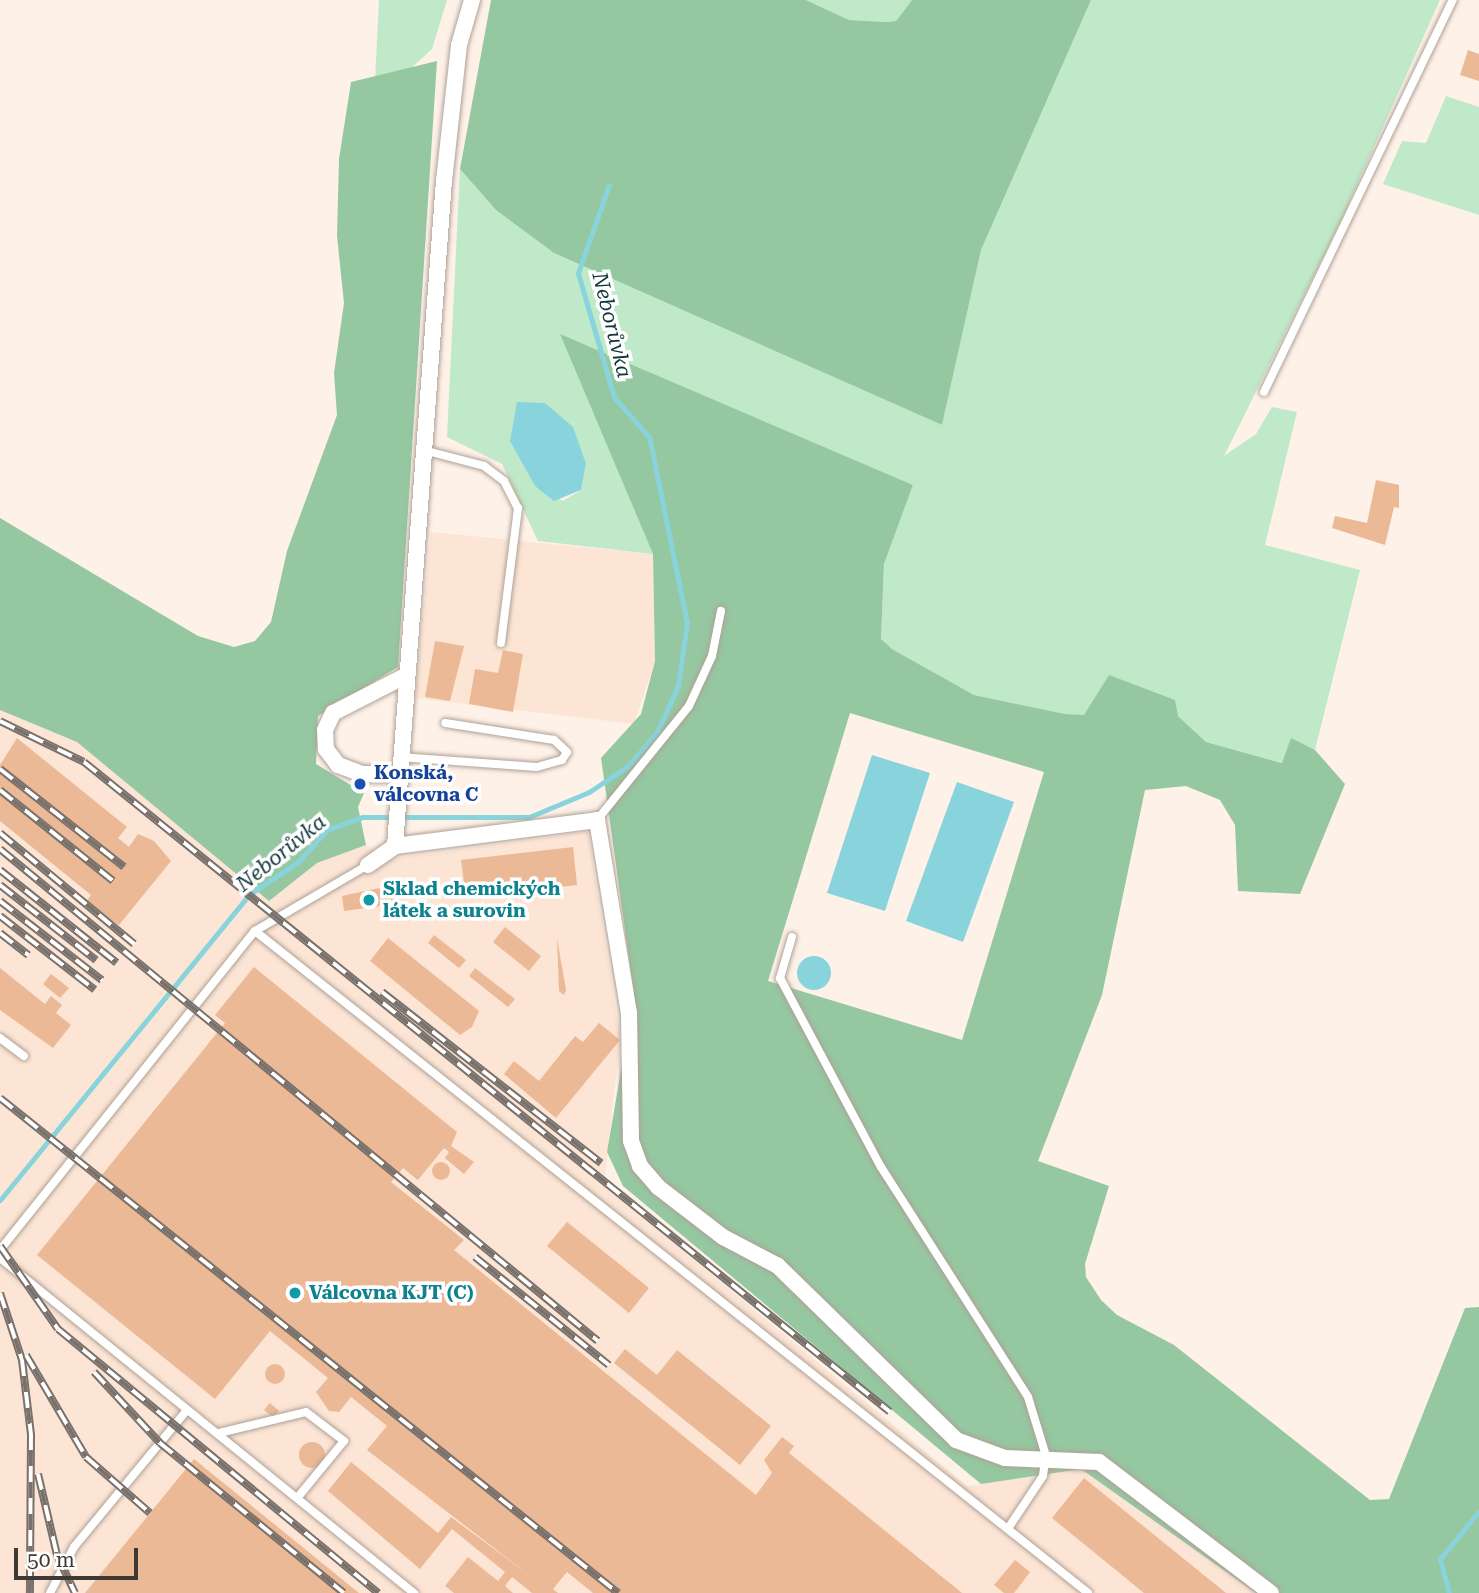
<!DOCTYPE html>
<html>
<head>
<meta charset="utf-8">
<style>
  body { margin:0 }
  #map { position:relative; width:1479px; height:1593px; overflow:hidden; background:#fef1e8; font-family:"Roboto Serif",serif }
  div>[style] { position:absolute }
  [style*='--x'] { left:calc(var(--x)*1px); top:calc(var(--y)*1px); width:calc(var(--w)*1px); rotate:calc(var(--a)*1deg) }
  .built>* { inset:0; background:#fce5d5 }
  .green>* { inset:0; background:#bfe9c8 }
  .forest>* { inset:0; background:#95c7a1 }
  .water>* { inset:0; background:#89d4dc }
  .round { border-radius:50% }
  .stream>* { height:5px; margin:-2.5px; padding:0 2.5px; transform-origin:2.5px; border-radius:2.5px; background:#89d4dc }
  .building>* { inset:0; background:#ebb995 }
  .roads { filter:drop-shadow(0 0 2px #afa196) drop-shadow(0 0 2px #afa196) }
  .lane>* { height:8px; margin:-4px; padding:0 4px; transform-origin:4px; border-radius:4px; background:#fff }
  .street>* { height:16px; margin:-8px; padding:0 8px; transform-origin:8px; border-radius:8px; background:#fff }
  .rail>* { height:8px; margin-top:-4px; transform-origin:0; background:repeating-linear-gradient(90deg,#fff 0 16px,#79716c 0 32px); box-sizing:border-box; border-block:2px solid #79716c }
  .dots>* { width:19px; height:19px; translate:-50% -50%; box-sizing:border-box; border:4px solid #fff; border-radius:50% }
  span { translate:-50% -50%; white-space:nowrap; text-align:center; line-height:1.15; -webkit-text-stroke:7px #fff; paint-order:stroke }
  .transit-label { font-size:19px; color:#164399; font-weight:700 }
  .left { translate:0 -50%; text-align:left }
  .culture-label { font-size:19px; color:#0d838f; font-weight:700 }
  .water-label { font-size:21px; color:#113639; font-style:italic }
  .scale { position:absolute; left:14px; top:1548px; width:124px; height:32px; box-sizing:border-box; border:4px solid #3f3935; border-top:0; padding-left:9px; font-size:21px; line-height:24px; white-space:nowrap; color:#3f3935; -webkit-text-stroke:5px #fff; paint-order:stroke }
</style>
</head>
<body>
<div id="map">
  <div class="built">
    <div style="clip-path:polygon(431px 532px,653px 554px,655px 661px,634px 724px,415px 698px)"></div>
    <div style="clip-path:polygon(0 710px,77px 742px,269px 901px,317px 863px,366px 845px,390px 859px,588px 832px,620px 1038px,604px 1185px,967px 1486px,1081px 1469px,1256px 1593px,0 1593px)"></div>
  </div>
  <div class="green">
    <div style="clip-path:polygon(379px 0,447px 0,432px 49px,407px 72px,375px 81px)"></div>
    <div style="clip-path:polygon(806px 0,912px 0,896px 21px,886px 22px,849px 20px)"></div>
    <div style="clip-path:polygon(evenodd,1091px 0,1440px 0,1338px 227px,1224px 456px,1256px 434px,1272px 407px,1297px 412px,1265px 545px,1360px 570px,1315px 750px,1291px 739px,1283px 763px,1206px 742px,1178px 716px,1109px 675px,1084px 716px,1065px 714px,974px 695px,892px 649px,881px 640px,884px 564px,913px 485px,561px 335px,653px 554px,538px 541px,502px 464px,447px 437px,460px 169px,496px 210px,554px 253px,942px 425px,981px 250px,1091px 0,586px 464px,581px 490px,563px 501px,535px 486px,527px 471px,586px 464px)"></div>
    <div style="clip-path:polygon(1446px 96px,1479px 107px,1479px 215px,1383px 184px,1402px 141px,1426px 143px)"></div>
  </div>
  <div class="forest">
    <div style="clip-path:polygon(491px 0,806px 0,849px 20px,886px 22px,896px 21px,912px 0,1091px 0,981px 250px,942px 425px,554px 253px,496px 210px,460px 169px)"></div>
    <div style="clip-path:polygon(437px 61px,398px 667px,318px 716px,316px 764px,364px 793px,358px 807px,366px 845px,317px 863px,269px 901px,77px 742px,0 710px,0 518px,198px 636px,234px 647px,255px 641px,271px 622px,287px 551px,337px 415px,334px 373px,344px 303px,337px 236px,339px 159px,351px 82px)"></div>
    <div style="clip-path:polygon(evenodd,560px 334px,913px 485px,884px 564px,881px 639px,892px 649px,974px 695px,1065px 714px,1084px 715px,1109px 675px,1175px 700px,1178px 716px,1206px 742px,1282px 763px,1291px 738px,1315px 750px,1345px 784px,1300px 894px,1238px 891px,1235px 825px,1220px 800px,1186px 786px,1145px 790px,1102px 995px,1038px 1161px,1109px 1186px,1085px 1264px,1086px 1277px,1101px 1300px,1117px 1315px,1174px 1345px,1370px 1500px,1389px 1499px,1465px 1308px,1479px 1307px,1479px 1593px,1256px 1593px,1081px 1469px,981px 1484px,623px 1186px,607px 1152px,634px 994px,601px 758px,641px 714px,655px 661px,653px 554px,560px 334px,850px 713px,1044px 772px,962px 1040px,768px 981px,850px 713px)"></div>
  </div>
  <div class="water">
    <div style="clip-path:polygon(517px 402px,545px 403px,573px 427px,586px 464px,581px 490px,554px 501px,535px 486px,510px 441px)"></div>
    <div style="clip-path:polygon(872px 755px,930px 773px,885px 911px,827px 893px)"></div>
    <div style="clip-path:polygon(957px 782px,1014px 802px,963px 942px,906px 921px)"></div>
    <div class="round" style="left:797px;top:956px;width:34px;height:34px"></div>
  </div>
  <div class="stream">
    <div style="--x:0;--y:1200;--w:395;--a:-50.8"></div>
    <div style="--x:250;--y:894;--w:58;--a:-33.7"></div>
    <div style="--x:298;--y:862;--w:43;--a:-47.8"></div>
    <div style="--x:327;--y:830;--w:37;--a:-20"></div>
    <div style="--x:362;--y:817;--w:167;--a:0"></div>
    <div style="--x:529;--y:817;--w:65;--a:-22.6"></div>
    <div style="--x:589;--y:792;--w:47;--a:-33.7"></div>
    <div style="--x:628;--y:766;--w:45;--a:-49.5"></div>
    <div style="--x:657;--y:732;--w:51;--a:-65.5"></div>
    <div style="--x:678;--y:686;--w:64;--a:-81.9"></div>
    <div style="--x:687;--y:623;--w:190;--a:-101.5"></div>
    <div style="--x:649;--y:437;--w:53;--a:-131.2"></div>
    <div style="--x:614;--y:397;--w:129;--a:-106.2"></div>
    <div style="--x:578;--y:273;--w:93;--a:-70.6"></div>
    <div style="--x:1449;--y:1593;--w:35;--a:-105"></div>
    <div style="--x:1440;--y:1559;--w:60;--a:-51"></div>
  </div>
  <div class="building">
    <div style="clip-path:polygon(1468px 50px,1479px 54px,1479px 81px,1460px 75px)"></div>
    <div style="clip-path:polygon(1376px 480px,1399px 485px,1399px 508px,1394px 507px,1385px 545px,1332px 528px,1335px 516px,1367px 523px)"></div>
    <div style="clip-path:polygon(435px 641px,464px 646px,450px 701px,425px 697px)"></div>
    <div style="clip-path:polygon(503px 650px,523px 654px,513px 712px,469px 704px,475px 669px,498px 673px)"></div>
    <div style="clip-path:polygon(17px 738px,127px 827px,118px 838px,129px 847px,138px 834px,154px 841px,171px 861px,119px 925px,85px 903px,91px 895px,0 821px,0 765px)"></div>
    <div style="clip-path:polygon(573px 847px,577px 885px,466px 898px,461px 860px)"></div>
    <div style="clip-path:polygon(393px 885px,396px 904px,344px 911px,342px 896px)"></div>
    <div style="clip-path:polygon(505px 927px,541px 956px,529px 971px,493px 942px)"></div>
    <div style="clip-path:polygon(434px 935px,466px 960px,459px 968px,428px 943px)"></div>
    <div style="clip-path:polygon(388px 938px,479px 1011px,472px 1027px,460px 1035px,370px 961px)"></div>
    <div style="clip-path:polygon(557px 938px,566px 990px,564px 995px,559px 991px)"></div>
    <div style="clip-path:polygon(254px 967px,457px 1132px,451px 1146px,474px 1162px,464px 1174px,445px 1158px,449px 1152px,444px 1148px,418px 1180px,403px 1168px,391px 1182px,464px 1240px,454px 1250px,756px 1495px,772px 1473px,764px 1460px,782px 1437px,794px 1446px,789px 1453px,962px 1593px,593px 1593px,567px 1572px,553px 1589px,558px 1593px,532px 1593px,512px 1577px,505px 1586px,513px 1593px,454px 1593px,445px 1586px,468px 1557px,498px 1581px,505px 1572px,452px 1529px,420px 1569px,328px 1491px,351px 1462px,438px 1533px,451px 1517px,529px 1575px,367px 1450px,387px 1426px,351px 1397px,339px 1412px,329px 1411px,316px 1392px,328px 1378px,270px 1331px,215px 1399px,37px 1255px,225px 1023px,215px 1015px)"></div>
    <div style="clip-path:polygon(0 968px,45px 1004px,51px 996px,62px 1005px,56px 1013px,71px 1025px,53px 1048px,0 1010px)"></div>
    <div style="clip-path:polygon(475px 968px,515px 999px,508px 1007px,469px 976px)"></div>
    <div style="clip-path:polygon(51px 974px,69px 988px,60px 998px,43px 984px)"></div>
    <div style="clip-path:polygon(599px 1023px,620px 1040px,556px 1118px,504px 1074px,514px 1061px,539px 1081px,575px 1036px,583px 1042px)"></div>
    <div class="round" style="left:432px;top:1162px;width:18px;height:18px"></div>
    <div style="clip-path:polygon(567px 1222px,649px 1288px,629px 1313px,547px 1246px)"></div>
    <div style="clip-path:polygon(625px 1349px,657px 1375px,677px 1350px,771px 1426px,740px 1465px,614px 1363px)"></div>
    <div class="round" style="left:265px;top:1364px;width:20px;height:20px"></div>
    <div style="clip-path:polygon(270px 1403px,279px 1411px,273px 1417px,264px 1410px)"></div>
    <div class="round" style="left:299px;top:1442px;width:26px;height:26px"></div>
    <div style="clip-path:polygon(194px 1459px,359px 1593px,85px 1593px)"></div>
    <div style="clip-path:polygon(1084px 1478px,1226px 1593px,1144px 1593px,1052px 1518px)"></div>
    <div style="clip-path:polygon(1015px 1560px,1030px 1572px,1014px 1593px,1004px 1593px,994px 1585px)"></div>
  </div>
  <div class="roads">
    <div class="lane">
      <div style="--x:1264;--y:392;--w:435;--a:-64.3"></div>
      <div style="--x:427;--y:451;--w:59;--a:14.7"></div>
      <div style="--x:484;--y:466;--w:25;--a:37"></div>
      <div style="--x:504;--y:481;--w:30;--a:63"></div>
      <div style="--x:518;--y:508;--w:136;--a:97.2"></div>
      <div style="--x:400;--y:757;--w:137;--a:4.2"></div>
      <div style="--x:537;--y:767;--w:26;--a:-16"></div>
      <div style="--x:562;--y:760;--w:9;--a:-58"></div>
      <div style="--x:567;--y:752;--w:18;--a:-137"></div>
      <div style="--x:554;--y:740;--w:110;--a:-171.1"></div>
      <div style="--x:597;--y:820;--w:146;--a:-51.1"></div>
      <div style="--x:689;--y:706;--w:55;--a:-65.3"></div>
      <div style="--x:712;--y:656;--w:46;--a:-78.7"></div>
      <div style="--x:255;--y:931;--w:1064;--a:38.47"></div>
      <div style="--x:792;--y:937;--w:43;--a:106.3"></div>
      <div style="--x:780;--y:978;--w:214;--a:61.9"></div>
      <div style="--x:881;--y:1167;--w:273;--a:57.4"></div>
      <div style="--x:1028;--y:1397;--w:62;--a:73"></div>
      <div style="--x:1046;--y:1456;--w:20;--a:99"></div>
      <div style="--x:1043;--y:1476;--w:61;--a:123.7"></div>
      <div style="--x:0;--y:1038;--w:30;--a:37"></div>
      <div style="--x:0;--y:1250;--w:408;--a:-51.4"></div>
      <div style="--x:255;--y:931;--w:131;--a:-30.3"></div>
      <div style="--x:0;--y:1258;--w:533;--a:38.98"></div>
      <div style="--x:219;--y:1433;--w:89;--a:-13.6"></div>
      <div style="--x:306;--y:1412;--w:48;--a:37.3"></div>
      <div style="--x:344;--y:1441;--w:72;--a:129.4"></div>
      <div style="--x:50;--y:1593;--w:52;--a:-62.4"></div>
      <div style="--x:74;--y:1547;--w:176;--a:-50.5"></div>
    </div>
    <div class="street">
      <div style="--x:398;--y:774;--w:36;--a:180"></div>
      <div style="--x:362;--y:774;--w:26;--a:-159"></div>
      <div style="--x:338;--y:765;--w:20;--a:-127"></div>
      <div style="--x:326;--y:749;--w:19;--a:-93"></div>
      <div style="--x:325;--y:730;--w:19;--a:-65"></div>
      <div style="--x:333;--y:713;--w:83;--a:-27.2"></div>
      <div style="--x:395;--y:846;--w:204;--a:-7.3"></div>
      <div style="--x:597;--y:820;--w:196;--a:80.6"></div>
      <div style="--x:629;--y:1013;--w:128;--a:89.1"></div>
      <div style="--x:631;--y:1141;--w:27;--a:70"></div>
      <div style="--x:640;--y:1166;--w:28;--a:49"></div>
      <div style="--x:658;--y:1187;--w:82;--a:37.6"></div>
      <div style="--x:723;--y:1237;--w:62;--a:27.8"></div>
      <div style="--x:778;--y:1266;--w:249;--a:44.3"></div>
      <div style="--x:956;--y:1440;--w:52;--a:20.2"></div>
      <div style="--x:1005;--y:1458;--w:94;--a:2.4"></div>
      <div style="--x:1099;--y:1462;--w:216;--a:37.3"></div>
      <div style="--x:368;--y:865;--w:33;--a:-35"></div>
      <div style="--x:395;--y:846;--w:667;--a:-85.79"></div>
      <div style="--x:444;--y:181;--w:137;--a:-83.7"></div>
      <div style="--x:459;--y:45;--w:47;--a:-73.9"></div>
    </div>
  </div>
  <div class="rail">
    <div style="--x:0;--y:721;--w:93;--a:26"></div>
    <div style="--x:84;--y:762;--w:1035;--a:38.88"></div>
    <div style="--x:0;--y:769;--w:158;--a:38.3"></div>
    <div style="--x:0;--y:790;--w:145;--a:38.8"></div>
    <div style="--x:0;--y:833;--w:174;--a:39.6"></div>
    <div style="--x:0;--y:849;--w:774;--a:39.45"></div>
    <div style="--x:0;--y:870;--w:149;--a:38.5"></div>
    <div style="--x:0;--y:885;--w:122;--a:38"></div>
    <div style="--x:0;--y:901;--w:129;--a:37.8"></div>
    <div style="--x:0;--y:916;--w:120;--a:37.9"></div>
    <div style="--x:0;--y:933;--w:36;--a:38"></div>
    <div style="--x:382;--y:992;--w:278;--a:38"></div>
    <div style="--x:0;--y:1098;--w:792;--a:38.69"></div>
    <div style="--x:0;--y:1246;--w:101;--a:55.1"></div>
    <div style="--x:58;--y:1329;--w:415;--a:39.5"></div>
    <div style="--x:475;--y:1257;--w:172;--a:38.9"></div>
    <div style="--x:0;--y:1293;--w:71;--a:71.8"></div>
    <div style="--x:22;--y:1360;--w:75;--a:83.1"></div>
    <div style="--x:31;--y:1434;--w:159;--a:90.4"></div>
    <div style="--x:26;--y:1355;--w:118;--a:59.5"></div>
    <div style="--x:86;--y:1457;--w:85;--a:41.2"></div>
    <div style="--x:94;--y:1372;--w:97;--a:47.1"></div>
    <div style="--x:160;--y:1443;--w:237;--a:39.2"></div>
    <div style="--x:38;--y:1474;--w:83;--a:76.8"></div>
    <div style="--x:57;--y:1555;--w:42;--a:64.7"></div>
  </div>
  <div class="dots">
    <div style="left:360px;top:784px;background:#1a4fb4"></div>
    <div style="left:369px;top:900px;background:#0f9aa8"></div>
    <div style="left:295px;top:1293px;background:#0f9aa8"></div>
  </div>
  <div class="transit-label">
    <span class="left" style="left:374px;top:784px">Konská,<br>válcovna C</span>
  </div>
  <div class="culture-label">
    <span class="left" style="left:383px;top:900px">Sklad chemických<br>látek a surovin</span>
    <span class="left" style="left:309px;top:1293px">Válcovna KJT (C)</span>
  </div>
  <div class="water-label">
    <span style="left:612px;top:325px;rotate:76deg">Neborůvka</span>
    <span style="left:281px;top:853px;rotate:-39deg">Neborůvka</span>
  </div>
  <div class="scale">50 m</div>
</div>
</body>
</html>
